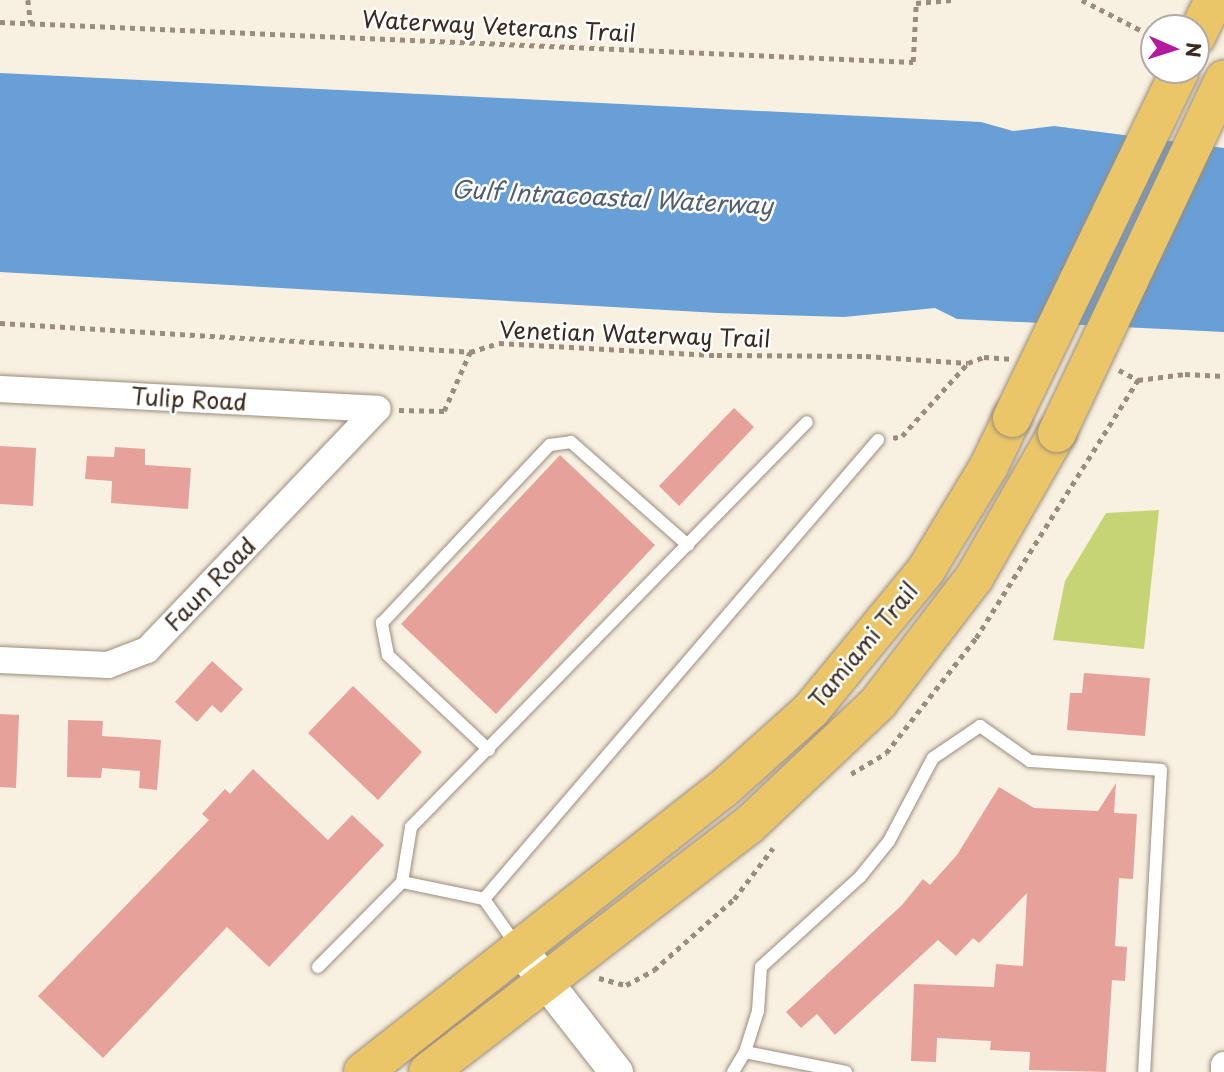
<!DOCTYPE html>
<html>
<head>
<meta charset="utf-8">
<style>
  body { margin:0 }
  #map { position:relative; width:1224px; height:1072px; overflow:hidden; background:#f8f0e0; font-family:"Playpen Sans",sans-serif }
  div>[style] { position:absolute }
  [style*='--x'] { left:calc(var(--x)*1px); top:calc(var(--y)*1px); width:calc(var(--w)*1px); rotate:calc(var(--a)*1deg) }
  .green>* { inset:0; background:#c7d475 }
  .water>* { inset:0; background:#689fd6 }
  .building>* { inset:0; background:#e6a19b }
  .path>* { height:4.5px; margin-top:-2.25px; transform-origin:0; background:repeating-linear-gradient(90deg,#9a8d7f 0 5px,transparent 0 10px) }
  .roads { filter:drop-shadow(0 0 2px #9a8d7f) drop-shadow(0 0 2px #9a8d7f) }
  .service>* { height:12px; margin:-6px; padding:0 6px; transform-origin:6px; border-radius:6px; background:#fff }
  .minor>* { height:26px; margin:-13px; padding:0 13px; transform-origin:13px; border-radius:13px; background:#fff }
  .tertiary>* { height:33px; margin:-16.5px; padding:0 16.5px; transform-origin:16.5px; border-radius:16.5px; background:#fff }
  .primary>* { height:38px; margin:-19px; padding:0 19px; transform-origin:19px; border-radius:19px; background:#eac669 }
  .bridges { filter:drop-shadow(0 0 2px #9a8d7f) drop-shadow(0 0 2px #9a8d7f) }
  .primary-bridge>* { height:38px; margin:-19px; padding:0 19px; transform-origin:19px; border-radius:19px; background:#eac669 }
  span { translate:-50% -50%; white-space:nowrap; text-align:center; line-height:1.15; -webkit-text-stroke:5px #fff; paint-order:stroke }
  .street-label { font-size:23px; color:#3b2a1e }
  .water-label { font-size:24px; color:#4f5f71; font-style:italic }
  .north { position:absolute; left:1140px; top:14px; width:70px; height:70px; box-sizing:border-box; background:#fff; border:2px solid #b1aaa5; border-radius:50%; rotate:93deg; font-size:19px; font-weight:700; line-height:28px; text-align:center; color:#3b2a1e }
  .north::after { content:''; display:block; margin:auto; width:24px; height:32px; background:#b5179e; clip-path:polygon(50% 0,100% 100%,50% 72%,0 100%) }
</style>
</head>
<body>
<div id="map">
  <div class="green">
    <div style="clip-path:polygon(1159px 510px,1144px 649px,1053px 640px,1065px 581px,1106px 513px)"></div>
  </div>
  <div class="water">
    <div style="clip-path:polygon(0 73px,981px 122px,1013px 131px,1054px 126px,1224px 148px,1224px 332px,957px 319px,935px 308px,844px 317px,718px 313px,0 272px)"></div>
  </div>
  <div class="building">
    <div style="clip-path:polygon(734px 408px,754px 427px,679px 506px,659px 486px)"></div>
    <div style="clip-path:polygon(0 446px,36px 448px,33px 506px,0 504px)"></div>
    <div style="clip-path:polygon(115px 447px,145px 449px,145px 465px,191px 468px,188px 509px,111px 503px,112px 481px,85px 479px,87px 456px,114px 457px)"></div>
    <div style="clip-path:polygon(560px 455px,655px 545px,496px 714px,401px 624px)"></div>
    <div style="clip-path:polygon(212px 661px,243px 689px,221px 713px,212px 705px,197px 722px,175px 702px)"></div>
    <div style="clip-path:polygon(1084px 673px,1150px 678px,1145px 736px,1067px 730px,1070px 693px,1082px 693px)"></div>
    <div style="clip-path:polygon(353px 686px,422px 752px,378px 800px,308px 733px)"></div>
    <div style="clip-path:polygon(0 714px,19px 715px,16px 788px,0 787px)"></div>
    <div style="clip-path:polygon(68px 720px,103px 721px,102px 736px,161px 740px,157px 790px,139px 788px,140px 771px,102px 768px,101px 778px,67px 777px)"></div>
    <div style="clip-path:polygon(253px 769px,328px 840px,352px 815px,384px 845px,269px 967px,227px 927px,103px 1058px,38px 996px,209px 820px,202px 814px,225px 789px,230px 794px)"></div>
    <div style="clip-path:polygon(1116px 783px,1114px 813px,1137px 814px,1133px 879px,1119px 878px,1115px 946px,1127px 947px,1125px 981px,1112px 980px,1106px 1072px,1029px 1070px,1030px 1052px,990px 1050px,991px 1041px,937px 1038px,936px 1062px,911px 1061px,914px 984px,994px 987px,996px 964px,1023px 966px,1027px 893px,979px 943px,973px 938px,956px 956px,938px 940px,835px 1035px,817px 1014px,801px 1028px,786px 1012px,902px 905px,923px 879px,930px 885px,957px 855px,999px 787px,1034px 808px,1098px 811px)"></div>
  </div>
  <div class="path">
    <div style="--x:28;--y:0;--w:23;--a:83"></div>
    <div style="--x:1082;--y:0;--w:81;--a:27.2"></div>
    <div style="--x:0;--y:22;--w:914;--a:2.51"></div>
    <div style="--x:913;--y:62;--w:59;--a:-87.1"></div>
    <div style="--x:916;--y:3;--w:35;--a:-5"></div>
    <div style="--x:0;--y:323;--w:471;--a:3.5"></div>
    <div style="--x:470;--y:352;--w:30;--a:-17"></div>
    <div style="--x:499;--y:343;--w:218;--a:3.2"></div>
    <div style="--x:717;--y:355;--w:149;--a:0.4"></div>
    <div style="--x:866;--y:356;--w:102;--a:3.9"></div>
    <div style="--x:968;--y:363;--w:17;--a:-21"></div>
    <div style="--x:984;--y:357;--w:26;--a:4"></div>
    <div style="--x:1119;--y:370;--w:21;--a:28"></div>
    <div style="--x:1138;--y:380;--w:47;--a:-7.3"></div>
    <div style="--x:1185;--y:374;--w:39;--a:3"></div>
    <div style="--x:399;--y:410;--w:45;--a:1.3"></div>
    <div style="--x:444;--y:411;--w:64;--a:-66.2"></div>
    <div style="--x:893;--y:438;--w:9;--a:-13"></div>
    <div style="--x:902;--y:436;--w:97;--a:-47.9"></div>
    <div style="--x:851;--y:774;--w:41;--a:-31"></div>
    <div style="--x:886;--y:753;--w:146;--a:-52"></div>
    <div style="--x:976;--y:638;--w:305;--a:-57.9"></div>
    <div style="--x:599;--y:978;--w:28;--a:15"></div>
    <div style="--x:626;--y:985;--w:32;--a:-28"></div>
    <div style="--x:654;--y:970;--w:107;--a:-41.6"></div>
    <div style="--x:734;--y:899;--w:64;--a:-52.6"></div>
  </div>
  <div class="roads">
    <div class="service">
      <div style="--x:489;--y:750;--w:139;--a:-136.8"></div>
      <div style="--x:388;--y:655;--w:33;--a:-101"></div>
      <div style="--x:382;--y:623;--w:245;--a:-46.7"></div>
      <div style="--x:550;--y:445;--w:21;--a:-8"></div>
      <div style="--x:571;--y:442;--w:156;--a:41.4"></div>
      <div style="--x:484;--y:899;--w:84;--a:-168.3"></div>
      <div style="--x:402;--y:882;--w:56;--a:-80.7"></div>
      <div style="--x:411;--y:827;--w:566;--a:-45.64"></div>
      <div style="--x:517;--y:946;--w:57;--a:-125.1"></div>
      <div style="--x:484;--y:899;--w:605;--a:-49.36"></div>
      <div style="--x:318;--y:967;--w:120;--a:-45.3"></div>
      <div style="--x:745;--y:1052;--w:103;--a:11.2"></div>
      <div style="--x:733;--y:1072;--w:23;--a:-59"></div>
      <div style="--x:745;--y:1052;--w:43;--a:-72.4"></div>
      <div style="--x:758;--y:1011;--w:44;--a:-86.1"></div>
      <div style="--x:761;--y:967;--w:134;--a:-42.3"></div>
      <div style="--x:860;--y:877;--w:46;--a:-51.1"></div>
      <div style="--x:889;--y:841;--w:94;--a:-62.1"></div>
      <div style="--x:933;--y:758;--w:57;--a:-34.2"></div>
      <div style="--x:980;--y:726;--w:61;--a:35"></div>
      <div style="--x:1030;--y:761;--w:131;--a:3.9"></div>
      <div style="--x:1161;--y:770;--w:302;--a:93.2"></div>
    </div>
    <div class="minor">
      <div style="--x:0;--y:389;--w:378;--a:3"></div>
      <div style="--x:0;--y:660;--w:108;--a:2.7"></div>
      <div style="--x:108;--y:665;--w:42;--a:-21"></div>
      <div style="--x:147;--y:650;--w:333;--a:-46.3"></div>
      <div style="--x:1224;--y:1072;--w:7;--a:-90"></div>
    </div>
    <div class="tertiary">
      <div style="--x:520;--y:949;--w:156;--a:52"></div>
    </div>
    <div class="primary">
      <div style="--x:1196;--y:37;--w:41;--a:-64.1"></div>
      <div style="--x:363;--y:1072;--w:458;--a:-38.2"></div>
      <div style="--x:723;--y:789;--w:118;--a:-41.9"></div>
      <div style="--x:811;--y:710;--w:181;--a:-50.6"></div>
      <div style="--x:926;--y:570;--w:122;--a:-58.8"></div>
      <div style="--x:989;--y:466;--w:53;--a:-64.4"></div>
      <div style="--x:428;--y:1072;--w:404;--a:-37.6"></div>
      <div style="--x:748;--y:826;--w:179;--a:-43.4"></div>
      <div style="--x:878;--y:703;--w:158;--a:-52.5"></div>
      <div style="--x:974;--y:578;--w:167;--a:-60.2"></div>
    </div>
  </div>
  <div class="bridges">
    <div class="primary-bridge">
      <div style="--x:1012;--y:418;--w:386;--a:-64.2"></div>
      <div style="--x:1057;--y:433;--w:391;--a:-64.7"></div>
    </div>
  </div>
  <div class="street-label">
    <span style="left:499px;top:26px;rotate:3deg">Waterway Veterans Trail</span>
    <span style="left:635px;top:334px;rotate:2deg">Venetian Waterway Trail</span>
    <span style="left:189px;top:399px;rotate:3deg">Tulip Road</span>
    <span style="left:210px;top:584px;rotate:-46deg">Faun Road</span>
    <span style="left:863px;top:645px;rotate:-50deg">Tamiami Trail</span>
  </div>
  <div class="water-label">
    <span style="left:612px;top:197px;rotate:3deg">Gulf Intracoastal Waterway</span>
  </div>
  <div class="north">N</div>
</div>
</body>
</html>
